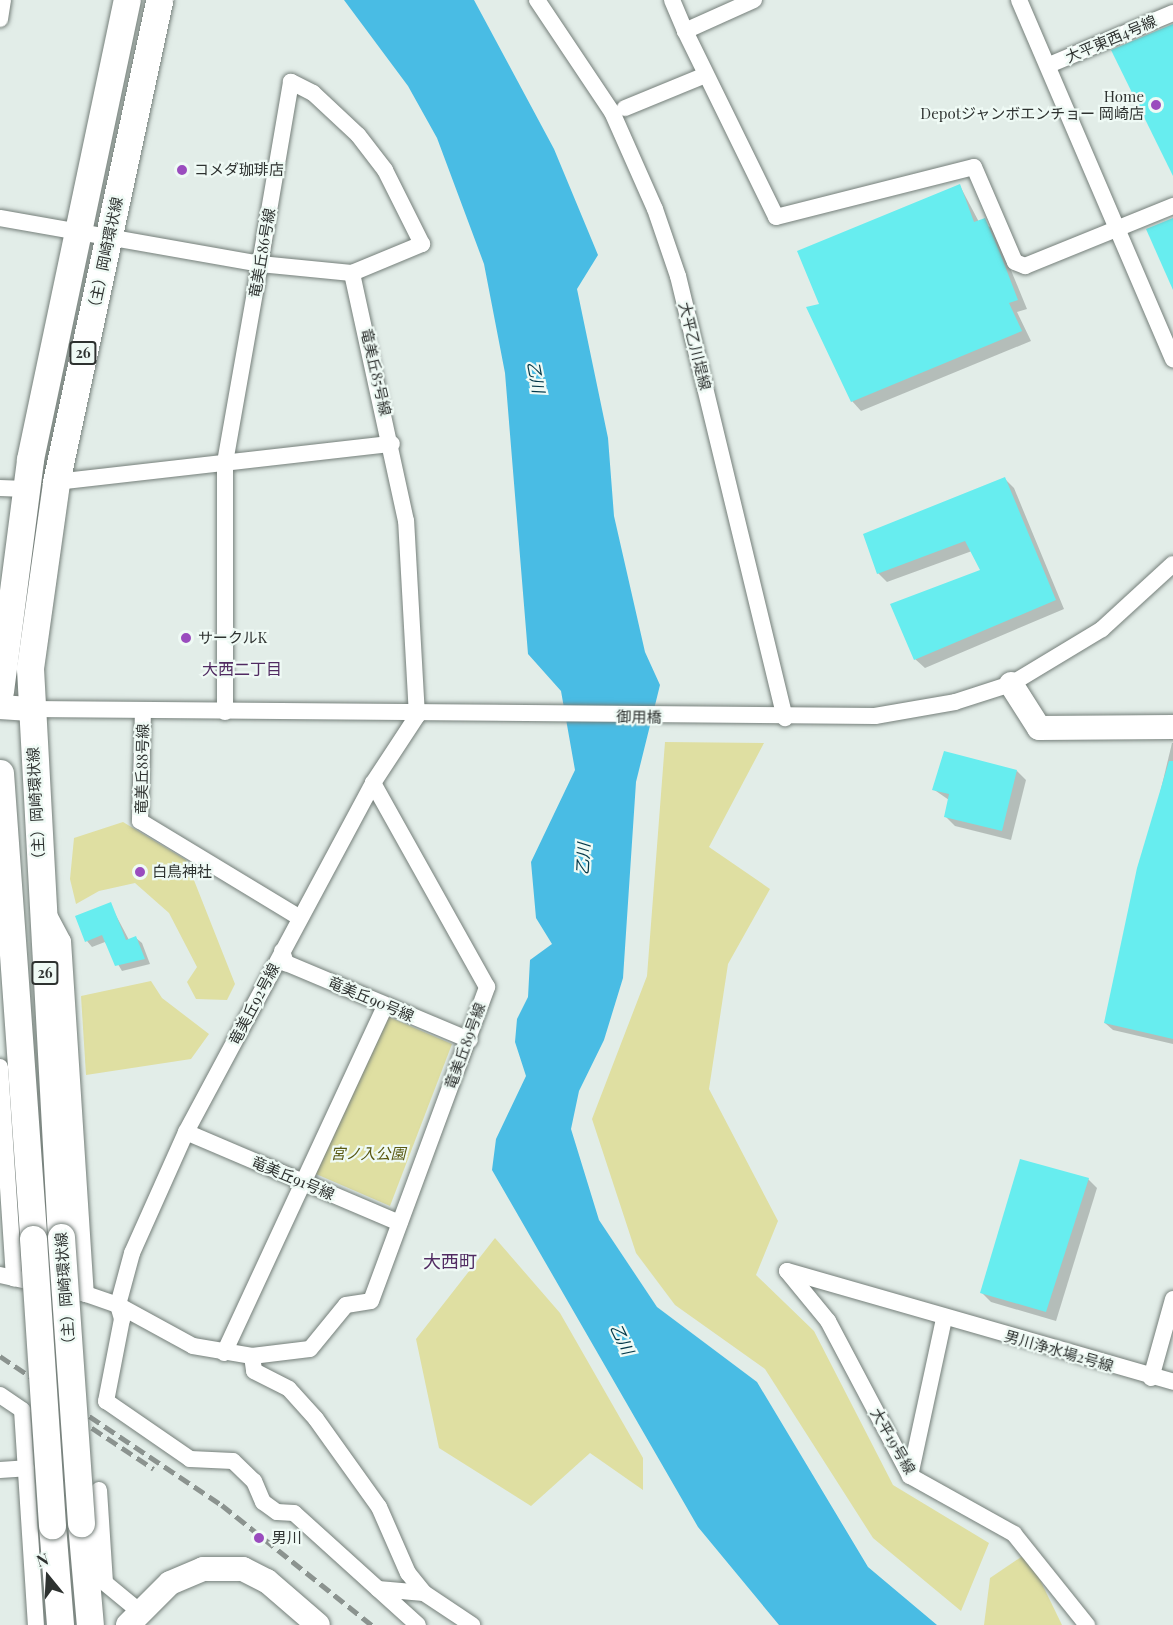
<!DOCTYPE html>
<html>
<head>
<meta charset="utf-8">
<style>
  body { margin:0 }
  #map { position:relative; width:1173px; height:1625px; overflow:hidden; background:#e2ede8; font-family:"Playfair Display","Noto Sans JP",serif }
  div>[style] { position:absolute }
  [style*='--x'] { left:calc(var(--x)*1px); top:calc(var(--y)*1px); width:calc(var(--w)*1px); rotate:calc(var(--a)*1deg) }
  .green>* { inset:0; background:#dfdfa2 }
  .water>* { inset:0; background:#49bce4 }
  .shadow>* { inset:0; background:#0003 }
  .building>* { inset:0; background:#67edef }
  .roads { filter:drop-shadow(0 0 2px #757f7a) drop-shadow(0 0 2px #757f7a) }
  .street>* { height:16px; margin:-8px; padding:0 8px; transform-origin:8px; border-radius:8px; background:#fff }
  .secondary>* { height:24px; margin:-12px; padding:0 12px; transform-origin:12px; border-radius:12px; background:#fff }
  .primary>* { height:27px; margin:-13.5px; padding:0 13.5px; transform-origin:13.5px; border-radius:13.5px; background:#fff }
  .rail>* { height:4.5px; margin-top:-2.25px; transform-origin:0; background:repeating-linear-gradient(90deg,#8b938f 0 12px,transparent 0 18px) }
  .bridges { filter:drop-shadow(0 0 2px #757f7a) drop-shadow(0 0 2px #757f7a) }
  .primary-bridge>* { height:27px; margin:-13.5px; padding:0 13.5px; transform-origin:13.5px; border-radius:13.5px; background:#fff }
  .dots>* { width:16px; height:16px; translate:-50% -50%; box-sizing:border-box; border:3px solid #effaf5; border-radius:50% }
  span { translate:-50% -50%; white-space:nowrap; text-align:center; line-height:1.15; -webkit-text-stroke:4.5px #effaf5; paint-order:stroke }
  .shield-label span { padding:2px 4px; background:#effaf5; border:2px solid; border-radius:4px; -webkit-text-stroke-width:0 }
  .shield-label { font-size:14px; color:#2e3230; font-weight:700 }
  .street-label { font-size:15px; color:#2e3230 }
  .poi-label { font-size:15px; color:#2e3230 }
  .right { translate:-100% -50%; text-align:right }
  .left { translate:0 -50%; text-align:left }
  .park-label { font-size:15px; color:#595811; font-style:italic }
  .water-label { font-size:16px; color:#033849; font-style:italic }
  .neighbourhood-label { font-size:16px; color:#512b62 }
  .quarter-label { font-size:18px; color:#512b62 }
  .north { position:absolute; left:18px; top:1547px; width:60px; height:60px; -webkit-text-stroke:4px #effaf5; paint-order:stroke; rotate:342deg; font-size:16px; font-weight:700; line-height:24px; text-align:center; color:#2e3230 }
  .north::after { content:''; display:block; margin:auto; width:21px; height:27px; background:#2e3230; clip-path:polygon(50% 0,100% 100%,50% 72%,0 100%) }
</style>
</head>
<body>
<div id="map">
  <div class="green">
    <div style="clip-path:polygon(665px 742px,764px 743px,709px 847px,770px 889px,728px 964px,709px 1089px,778px 1221px,756px 1275px,814px 1331px,893px 1485px,989px 1543px,961px 1611px,873px 1538px,765px 1369px,675px 1305px,636px 1253px,592px 1119px,647px 976px)"></div>
    <div style="clip-path:polygon(123px 822px,186px 860px,235px 984px,227px 1000px,196px 999px,187px 982px,197px 967px,169px 913px,135px 883px,99px 891px,76px 904px,70px 879px,74px 838px)"></div>
    <div style="clip-path:polygon(151px 981px,162px 998px,209px 1034px,191px 1059px,86px 1075px,81px 996px)"></div>
    <div style="clip-path:polygon(389px 1017px,452px 1044px,390px 1206px,316px 1174px)"></div>
    <div style="clip-path:polygon(495px 1238px,560px 1313px,643px 1458px,643px 1490px,590px 1453px,531px 1506px,439px 1448px,416px 1339px)"></div>
    <div style="clip-path:polygon(1027px 1553px,1062px 1625px,984px 1625px,990px 1578px)"></div>
  </div>
  <div class="water">
    <div style="clip-path:polygon(344px 0,474px 0,554px 149px,598px 255px,577px 289px,608px 438px,614px 516px,645px 652px,660px 685px,636px 782px,623px 978px,604px 1040px,579px 1091px,571px 1129px,599px 1220px,657px 1307px,757px 1382px,868px 1567px,937px 1625px,779px 1625px,698px 1527px,492px 1170px,496px 1139px,526px 1076px,515px 1042px,517px 1019px,528px 997px,530px 960px,552px 944px,536px 918px,531px 862px,575px 770px,561px 691px,528px 654px,505px 373px,484px 264px,437px 138px,408px 86px)"></div>
  </div>
  <div class="shadow">
    <div style="clip-path:polygon(960px 186px,979px 222px,994px 229px,1027px 309px,1017px 312px,1031px 341px,861px 411px,852px 401px,821px 305px)"></div>
    <div style="clip-path:polygon(1005px 479px,1014px 488px,1064px 609px,925px 668px,915px 659px,982px 571px,972px 551px,887px 582px,878px 573px)"></div>
    <div style="clip-path:polygon(1172px 743px,1173px 743px,1173px 1044px,1113px 1030px,1105px 1023px)"></div>
    <div style="clip-path:polygon(1017px 771px,1026px 780px,1011px 840px,955px 826px,946px 817px,949px 800px,933px 789px)"></div>
    <div style="clip-path:polygon(110px 904px,129px 940px,136px 938px,142px 943px,150px 964px,122px 971px,105px 942px,92px 947px,87px 941px,77px 917px)"></div>
    <div style="clip-path:polygon(1088px 1179px,1097px 1188px,1056px 1321px,991px 1302px,982px 1293px)"></div>
  </div>
  <div class="building">
    <div style="clip-path:polygon(1173px 24px,1173px 176px,1111px 50px)"></div>
    <div style="clip-path:polygon(960px 184px,974px 222px,985px 218px,1000px 253px,1018px 300px,1009px 303px,1022px 331px,851px 402px,806px 307px,819px 304px,797px 251px)"></div>
    <div style="clip-path:polygon(1173px 218px,1173px 290px,1146px 229px)"></div>
    <div style="clip-path:polygon(1005px 477px,1056px 600px,914px 660px,890px 604px,980px 570px,965px 541px,877px 574px,863px 534px)"></div>
    <div style="clip-path:polygon(944px 751px,1017px 770px,1002px 831px,944px 817px,949px 794px,932px 790px)"></div>
    <div style="clip-path:polygon(1169px 761px,1173px 761px,1173px 1039px,1104px 1023px,1137px 868px)"></div>
    <div style="clip-path:polygon(111px 902px,126px 940px,136px 936px,145px 959px,115px 966px,102px 935px,85px 942px,75px 916px)"></div>
    <div style="clip-path:polygon(1020px 1159px,1089px 1178px,1046px 1312px,980px 1293px)"></div>
  </div>
  <div class="roads">
    <div class="street">
      <div style="--x:537;--y:0;--w:135;--a:56.2"></div>
      <div style="--x:612;--y:112;--w:106;--a:66.1"></div>
      <div style="--x:655;--y:209;--w:71;--a:71.1"></div>
      <div style="--x:678;--y:276;--w:455;--a:76.4"></div>
      <div style="--x:672;--y:0;--w:34;--a:67"></div>
      <div style="--x:754;--y:0;--w:76;--a:155.8"></div>
      <div style="--x:685;--y:31;--w:207;--a:63.9"></div>
      <div style="--x:776;--y:217;--w:204;--a:-14.2"></div>
      <div style="--x:974;--y:167;--w:103;--a:66.7"></div>
      <div style="--x:1015;--y:262;--w:11;--a:22"></div>
      <div style="--x:1025;--y:266;--w:160;--a:-22.1"></div>
      <div style="--x:1019;--y:0;--w:391;--a:66.8"></div>
      <div style="--x:0;--y:19;--w:19;--a:-81"></div>
      <div style="--x:1049;--y:65;--w:134;--a:-22.8"></div>
      <div style="--x:625;--y:108;--w:84;--a:-22.3"></div>
      <div style="--x:0;--y:218;--w:264;--a:10"></div>
      <div style="--x:260;--y:264;--w:92;--a:5.6"></div>
      <div style="--x:352;--y:273;--w:76;--a:-22.5"></div>
      <div style="--x:422;--y:244;--w:83;--a:-116.6"></div>
      <div style="--x:385;--y:170;--w:44;--a:-127.6"></div>
      <div style="--x:358;--y:135;--w:62;--a:-137"></div>
      <div style="--x:313;--y:93;--w:25;--a:-153"></div>
      <div style="--x:291;--y:82;--w:185;--a:99.7"></div>
      <div style="--x:260;--y:264;--w:201;--a:100"></div>
      <div style="--x:225;--y:462;--w:250;--a:90"></div>
      <div style="--x:56;--y:482;--w:338;--a:-6.5"></div>
      <div style="--x:0;--y:488;--w:26;--a:2"></div>
      <div style="--x:30;--y:709;--w:845;--a:0.47"></div>
      <div style="--x:875;--y:716;--w:81;--a:-9.9"></div>
      <div style="--x:955;--y:702;--w:59;--a:-17.8"></div>
      <div style="--x:1011;--y:684;--w:106;--a:-31.1"></div>
      <div style="--x:1102;--y:629;--w:96;--a:-42.5"></div>
      <div style="--x:143;--y:711;--w:110;--a:91.6"></div>
      <div style="--x:140;--y:821;--w:187;--a:31.2"></div>
      <div style="--x:48;--y:913;--w:32;--a:62"></div>
      <div style="--x:63;--y:941;--w:354;--a:86.3"></div>
      <div style="--x:282;--y:951;--w:13;--a:72"></div>
      <div style="--x:286;--y:963;--w:199;--a:22.8"></div>
      <div style="--x:0;--y:1067;--w:212;--a:86.2"></div>
      <div style="--x:186;--y:1132;--w:232;--a:23.1"></div>
      <div style="--x:787;--y:1271;--w:65;--a:50.6"></div>
      <div style="--x:828;--y:1321;--w:175;--a:62.1"></div>
      <div style="--x:910;--y:1476;--w:119;--a:29.1"></div>
      <div style="--x:1014;--y:1534;--w:117;--a:51.3"></div>
      <div style="--x:787;--y:1271;--w:402;--a:16"></div>
      <div style="--x:0;--y:1275;--w:88;--a:12.5"></div>
      <div style="--x:86;--y:1294;--w:34;--a:19"></div>
      <div style="--x:118;--y:1305;--w:85;--a:28.7"></div>
      <div style="--x:193;--y:1346;--w:60;--a:9.6"></div>
      <div style="--x:252;--y:1356;--w:58;--a:-6.9"></div>
      <div style="--x:310;--y:1349;--w:57;--a:-50.7"></div>
      <div style="--x:346;--y:1305;--w:25;--a:-9"></div>
      <div style="--x:371;--y:1301;--w:335;--a:-69.7"></div>
      <div style="--x:487;--y:987;--w:234;--a:-119.2"></div>
      <div style="--x:118;--y:1305;--w:54;--a:-74.9"></div>
      <div style="--x:132;--y:1253;--w:133;--a:-65.9"></div>
      <div style="--x:186;--y:1132;--w:396;--a:-61.8"></div>
      <div style="--x:373;--y:783;--w:80;--a:-56.7"></div>
      <div style="--x:417;--y:716;--w:195;--a:-93.2"></div>
      <div style="--x:406;--y:521;--w:254;--a:-102.3"></div>
      <div style="--x:118;--y:1305;--w:15;--a:74"></div>
      <div style="--x:122;--y:1319;--w:84;--a:101"></div>
      <div style="--x:106;--y:1401;--w:102;--a:34.6"></div>
      <div style="--x:190;--y:1459;--w:43;--a:2.7"></div>
      <div style="--x:233;--y:1461;--w:29;--a:44"></div>
      <div style="--x:254;--y:1481;--w:23;--a:67"></div>
      <div style="--x:263;--y:1502;--w:17;--a:36"></div>
      <div style="--x:277;--y:1512;--w:17;--a:3"></div>
      <div style="--x:294;--y:1513;--w:167;--a:42.1"></div>
      <div style="--x:224;--y:1353;--w:383;--a:-65.1"></div>
      <div style="--x:252;--y:1356;--w:15;--a:82"></div>
      <div style="--x:254;--y:1371;--w:39;--a:27"></div>
      <div style="--x:289;--y:1389;--w:40;--a:48"></div>
      <div style="--x:316;--y:1419;--w:108;--a:54.4"></div>
      <div style="--x:379;--y:1507;--w:72;--a:66.3"></div>
      <div style="--x:408;--y:1573;--w:26;--a:51"></div>
      <div style="--x:1151;--y:1378;--w:82;--a:-74.4"></div>
      <div style="--x:0;--y:1395;--w:27;--a:34"></div>
      <div style="--x:22;--y:1410;--w:215;--a:86.3"></div>
      <div style="--x:0;--y:1470;--w:26;--a:-4"></div>
      <div style="--x:910;--y:1476;--w:161;--a:-77.8"></div>
      <div style="--x:99;--y:1490;--w:93;--a:86.3"></div>
      <div style="--x:105;--y:1583;--w:44;--a:39.5"></div>
      <div style="--x:378;--y:1589;--w:46;--a:5"></div>
      <div style="--x:424;--y:1593;--w:58;--a:33.7"></div>
    </div>
    <div class="secondary">
      <div style="--x:1011;--y:684;--w:52;--a:57.5"></div>
      <div style="--x:1039;--y:728;--w:134;--a:-0.4"></div>
      <div style="--x:0;--y:707;--w:30;--a:4"></div>
      <div style="--x:128;--y:1625;--w:59;--a:-45"></div>
      <div style="--x:170;--y:1583;--w:36;--a:-23"></div>
      <div style="--x:203;--y:1569;--w:40;--a:0"></div>
      <div style="--x:243;--y:1569;--w:27;--a:27"></div>
      <div style="--x:267;--y:1581;--w:67;--a:40.8"></div>
    </div>
    <div class="primary">
      <div style="--x:0;--y:691;--w:234;--a:-82.6"></div>
      <div style="--x:30;--y:459;--w:469;--a:-78.1"></div>
      <div style="--x:0;--y:773;--w:467;--a:85.9"></div>
      <div style="--x:61;--y:1237;--w:570;--a:-93.12"></div>
      <div style="--x:30;--y:668;--w:188;--a:-82"></div>
      <div style="--x:56;--y:482;--w:493;--a:-77.9"></div>
      <div style="--x:81;--y:1523;--w:102;--a:85"></div>
      <div style="--x:52;--y:1525;--w:100;--a:85.4"></div>
    </div>
  </div>
  <div class="rail">
    <div style="--x:0;--y:1356;--w:267;--a:33.9"></div>
    <div style="--x:222;--y:1505;--w:192;--a:38.7"></div>
    <div style="--x:32;--y:1388;--w:146;--a:33.6"></div>
  </div>
  <div class="bridges">
    <div class="primary-bridge">
      <div style="--x:61;--y:1237;--w:287;--a:86"></div>
      <div style="--x:33;--y:1239;--w:287;--a:86.2"></div>
    </div>
  </div>
  <div class="dots">
    <div style="left:1156px;top:105px;background:#9a4cbe"></div>
    <div style="left:182px;top:170px;background:#9a4cbe"></div>
    <div style="left:186px;top:638px;background:#9a4cbe"></div>
    <div style="left:140px;top:872px;background:#9a4cbe"></div>
    <div style="left:259px;top:1538px;background:#9a4cbe"></div>
  </div>
  <div class="shield-label">
    <span style="left:83px;top:353px">26</span>
    <span style="left:45px;top:973px">26</span>
  </div>
  <div class="street-label">
    <span style="left:1111px;top:39px;rotate:-23deg">大平東西4号線</span>
    <span style="left:262px;top:253px;rotate:-80deg">竜美丘86号線</span>
    <span style="left:105px;top:256px;rotate:-78deg">（主）岡崎環状線</span>
    <span style="left:695px;top:346px;rotate:76deg">大平乙川堤線</span>
    <span style="left:376px;top:372px;rotate:77deg">竜美丘85号線</span>
    <span style="left:639px;top:717px;rotate:1deg">御用橋</span>
    <span style="left:142px;top:769px;rotate:-89deg">竜美丘88号線</span>
    <span style="left:36px;top:807px;rotate:-93deg">（主）岡崎環状線</span>
    <span style="left:371px;top:999px;rotate:23deg">竜美丘90号線</span>
    <span style="left:254px;top:1004px;rotate:-62deg">竜美丘92号線</span>
    <span style="left:465px;top:1046px;rotate:-70deg">竜美丘89号線</span>
    <span style="left:293px;top:1178px;rotate:23deg">竜美丘91号線</span>
    <span style="left:65px;top:1292px;rotate:-94deg">（主）岡崎環状線</span>
    <span style="left:1059px;top:1351px;rotate:16deg">男川浄水場2号線</span>
    <span style="left:893px;top:1441px;rotate:60deg">大平19号線</span>
  </div>
  <div class="poi-label">
    <span class="right" style="left:1144px;top:105px">Home<br>Depotジャンボエンチョー 岡崎店</span>
    <span class="left" style="left:194px;top:170px">コメダ珈琲店</span>
    <span class="left" style="left:198px;top:638px">サークルK</span>
    <span class="left" style="left:152px;top:872px">白鳥神社</span>
    <span class="left" style="left:272px;top:1538px">男川</span>
  </div>
  <div class="park-label">
    <span style="left:368px;top:1154px">宮ノ入公園</span>
  </div>
  <div class="water-label">
    <span style="left:536px;top:377px;rotate:79deg">乙川</span>
    <span style="left:583px;top:859px;rotate:-87deg">乙川</span>
    <span style="left:622px;top:1339px;rotate:64deg">乙川</span>
  </div>
  <div class="neighbourhood-label">
    <span style="left:242px;top:669px">大西二丁目</span>
  </div>
  <div class="quarter-label">
    <span style="left:450px;top:1261px">大西町</span>
  </div>
  <div class="north">N</div>
</div>
</body>
</html>
